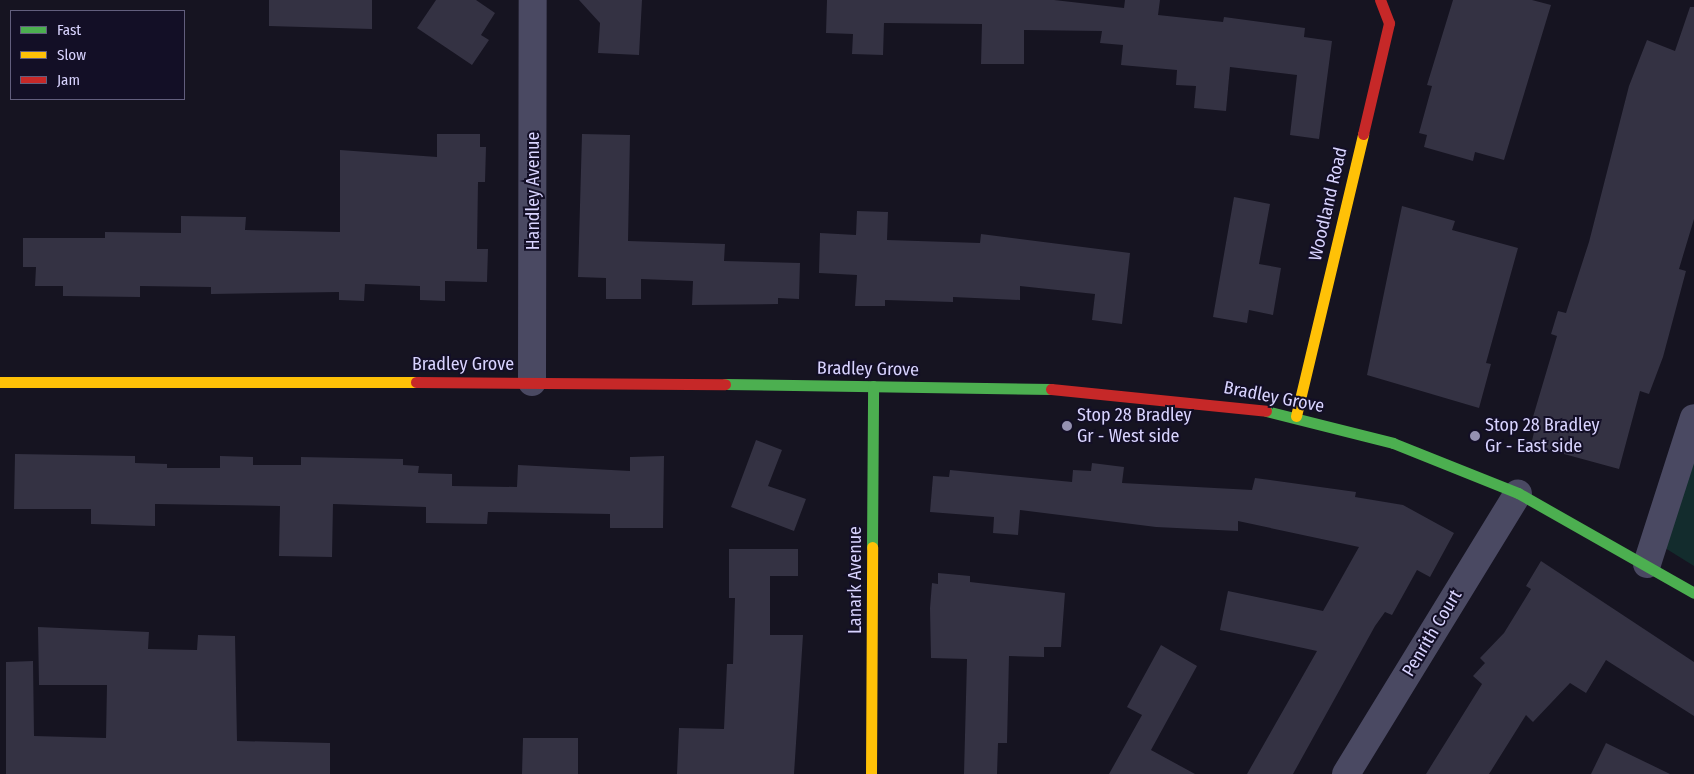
<!DOCTYPE html>
<html>
<head>
<meta charset="utf-8">
<style>
  body { margin:0 }
  #map { position:relative; width:1694px; height:774px; overflow:hidden; background:#161421; font-family:"Fira Sans Condensed",sans-serif }
  div>[style] { position:absolute }
  [style*='--x'] { left:calc(var(--x)*1px); top:calc(var(--y)*1px); width:calc(var(--w)*1px); rotate:calc(var(--a)*1deg) }
  .green>* { inset:0; background:#132c2d }
  .building>* { inset:0; background:#343243 }
  .street>* { height:28px; margin:-14px; padding:0 14px; transform-origin:14px; border-radius:14px; background:#4a4962 }
  .fast>* { height:11px; margin:-5.5px; padding:0 5.5px; transform-origin:5.5px; border-radius:5.5px; background:#4caf50 }
  .slow>* { height:11px; margin:-5.5px; padding:0 5.5px; transform-origin:5.5px; border-radius:5.5px; background:#ffc107 }
  .jam>* { height:11px; margin:-5.5px; padding:0 5.5px; transform-origin:5.5px; border-radius:5.5px; background:#c62828 }
  .dots>* { width:14px; height:14px; translate:-50% -50%; box-sizing:border-box; border:2px solid #130f26; border-radius:50% }
  span { translate:-50% -50%; white-space:nowrap; text-align:center; line-height:1.15; -webkit-text-stroke:4px #130f26; paint-order:stroke }
  .street-label { font-size:18px; color:#d9d4ff }
  .poi-label { font-size:18px; color:#d9d4ff }
  .left { translate:0 -50%; text-align:left }
  .legend { position:absolute; left:10px; top:10px; width:175px; height:90px; box-sizing:border-box; background:#130f26; border:1px solid #625e7d; margin:0; padding:6px 9px; list-style:none; font-size:15px; color:#d9d4ff }
  .legend li { display:flex; align-items:center; gap:10px; height:25px }
  .legend b { width:25px; border:1px solid #625e7d }
</style>
</head>
<body>
<div id="map">
  <div class="green">
    <div style="clip-path:polygon(1694px 451px,1694px 566px,1665px 548px)"></div>
  </div>
  <div class="building">
    <div style="clip-path:polygon(269px 0,372px 0,372px 29px,269px 26px)"></div>
    <div style="clip-path:polygon(436px 0,476px 0,495px 13px,481px 35px,489px 40px,472px 65px,417px 28px)"></div>
    <div style="clip-path:polygon(579px 0,642px 0,639px 55px,598px 53px,600px 23px)"></div>
    <div style="clip-path:polygon(827px 0,1054px 0,1124px 8px,1125px 0,1160px 0,1158px 15px,1223px 22px,1224px 17px,1305px 28px,1304px 37px,1332px 41px,1319px 139px,1290px 135px,1297px 75px,1230px 67px,1226px 111px,1194px 108px,1196px 86px,1176px 85px,1177px 70px,1121px 65px,1123px 45px,1100px 43px,1102px 31px,1024px 30px,1024px 64px,981px 64px,982px 24px,884px 23px,883px 55px,852px 54px,853px 34px,826px 33px)"></div>
    <div style="clip-path:polygon(1453px 0,1532px 0,1551px 5px,1504px 160px,1475px 152px,1473px 161px,1424px 147px,1427px 135px,1419px 133px,1432px 86px,1427px 85px)"></div>
    <div style="clip-path:polygon(1690px 7px,1694px 7px,1694px 219px,1679px 269px,1686px 271px,1663px 357px,1649px 394px,1640px 391px,1619px 469px,1531px 445px,1535px 428px,1530px 427px,1557px 336px,1551px 334px,1558px 311px,1566px 313px,1589px 242px,1629px 86px,1647px 40px,1675px 51px)"></div>
    <div style="clip-path:polygon(437px 134px,480px 134px,480px 147px,486px 147px,485px 182px,478px 182px,477px 249px,488px 249px,487px 282px,445px 281px,445px 301px,420px 300px,420px 286px,365px 284px,364px 301px,339px 300px,339px 292px,211px 294px,211px 287px,140px 286px,140px 297px,63px 296px,63px 286px,35px 286px,36px 267px,23px 267px,23px 238px,105px 238px,105px 232px,181px 233px,181px 216px,246px 217px,245px 230px,340px 232px,340px 150px,437px 157px)"></div>
    <div style="clip-path:polygon(582px 134px,630px 135px,628px 241px,725px 244px,724px 261px,800px 263px,799px 299px,778px 298px,778px 304px,692px 305px,693px 281px,641px 279px,641px 299px,606px 299px,606px 278px,578px 277px)"></div>
    <div style="clip-path:polygon(1234px 197px,1270px 204px,1259px 264px,1281px 268px,1273px 315px,1249px 310px,1247px 323px,1213px 317px)"></div>
    <div style="clip-path:polygon(1402px 206px,1455px 221px,1452px 230px,1518px 248px,1486px 363px,1491px 364px,1479px 408px,1367px 375px)"></div>
    <div style="clip-path:polygon(857px 211px,888px 212px,887px 240px,980px 243px,981px 234px,1130px 253px,1122px 324px,1092px 320px,1095px 294px,1020px 286px,1020px 300px,953px 297px,953px 302px,885px 300px,885px 306px,855px 306px,857px 275px,819px 273px,820px 233px,856px 235px)"></div>
    <div style="clip-path:polygon(756px 440px,782px 450px,768px 486px,806px 499px,794px 531px,731px 507px)"></div>
    <div style="clip-path:polygon(15px 454px,135px 456px,135px 463px,167px 464px,167px 468px,220px 468px,220px 456px,253px 457px,253px 465px,301px 465px,301px 457px,403px 459px,403px 465px,419px 466px,418px 473px,452px 474px,452px 486px,517px 487px,518px 465px,630px 471px,630px 457px,664px 456px,663px 528px,610px 528px,610px 514px,488px 512px,487px 524px,426px 523px,426px 507px,333px 504px,332px 557px,279px 556px,280px 506px,155px 504px,155px 526px,91px 524px,91px 509px,14px 509px)"></div>
    <div style="clip-path:polygon(1092px 463px,1124px 467px,1122px 483px,1252px 490px,1255px 478px,1356px 492px,1355px 497px,1403px 505px,1454px 533px,1430px 577px,1417px 570px,1392px 615px,1385px 612px,1375px 626px,1293px 774px,1247px 774px,1317px 651px,1220px 630px,1228px 591px,1323px 611px,1359px 547px,1238px 521px,1238px 531px,1156px 527px,1020px 510px,1018px 535px,993px 533px,994px 517px,930px 512px,933px 476px,949px 477px,950px 470px,1072px 482px,1073px 470px,1091px 471px)"></div>
    <div style="clip-path:polygon(729px 549px,798px 549px,798px 576px,770px 576px,770px 635px,803px 635px,794px 774px,677px 774px,679px 728px,724px 729px,727px 664px,733px 664px,735px 598px,729px 598px)"></div>
    <div style="clip-path:polygon(1541px 561px,1694px 662px,1694px 716px,1606px 660px,1586px 693px,1570px 683px,1533px 722px,1526px 715px,1489px 774px,1426px 774px,1482px 684px,1473px 676px,1485px 663px,1480px 658px,1504px 633px,1531px 589px,1526px 586px)"></div>
    <div style="clip-path:polygon(938px 573px,970px 576px,970px 582px,1065px 593px,1061px 647px,1044px 647px,1044px 657px,1009px 656px,1007px 743px,998px 743px,997px 774px,964px 774px,967px 659px,931px 658px,930px 608px,932px 583px,938px 584px)"></div>
    <div style="clip-path:polygon(38px 627px,149px 632px,148px 649px,197px 650px,198px 635px,235px 636px,237px 741px,330px 743px,330px 774px,6px 774px,6px 662px,33px 661px,34px 736px,106px 738px,107px 685px,39px 685px)"></div>
    <div style="clip-path:polygon(1161px 645px,1197px 666px,1151px 750px,1195px 774px,1109px 774px,1142px 715px,1127px 707px)"></div>
    <div style="clip-path:polygon(523px 738px,578px 738px,578px 774px,522px 774px)"></div>
    <div style="clip-path:polygon(1606px 743px,1670px 774px,1591px 774px)"></div>
  </div>
  <div class="street">
    <div style="--x:532;--y:382;--w:382;--a:-89.9"></div>
    <div style="--x:1647;--y:564;--w:153;--a:-72.2"></div>
    <div style="--x:1346;--y:774;--w:329;--a:-58.5"></div>
  </div>
  <div class="fast">
    <div style="--x:725;--y:384;--w:326;--a:0.9"></div>
    <div style="--x:1266;--y:411;--w:131;--a:14.1"></div>
    <div style="--x:1393;--y:443;--w:135;--a:21.8"></div>
    <div style="--x:1518;--y:493;--w:202;--a:29.6"></div>
    <div style="--x:872;--y:547;--w:161;--a:-89.6"></div>
  </div>
  <div class="slow">
    <div style="--x:0;--y:382;--w:416;--a:0"></div>
    <div style="--x:1296;--y:416;--w:290;--a:-76.6"></div>
    <div style="--x:871;--y:774;--w:227;--a:-89.7"></div>
  </div>
  <div class="jam">
    <div style="--x:1363;--y:134;--w:114;--a:-76.8"></div>
    <div style="--x:1389;--y:23;--w:25;--a:-111"></div>
    <div style="--x:416;--y:382;--w:309;--a:0.4"></div>
    <div style="--x:1051;--y:389;--w:216;--a:5.8"></div>
  </div>
  <div class="dots">
    <div style="left:1067px;top:426px;background:#9591b1"></div>
    <div style="left:1475px;top:436px;background:#9591b1"></div>
  </div>
  <div class="street-label">
    <span style="left:533px;top:191px;rotate:-90deg">Handley Avenue</span>
    <span style="left:1328px;top:204px;rotate:-77deg">Woodland Road</span>
    <span style="left:463px;top:364px">Bradley Grove</span>
    <span style="left:868px;top:369px;rotate:1deg">Bradley Grove</span>
    <span style="left:1274px;top:397px;rotate:11deg">Bradley Grove</span>
    <span style="left:855px;top:580px;rotate:-90deg">Lanark Avenue</span>
    <span style="left:1432px;top:633px;rotate:-59deg">Penrith Court</span>
  </div>
  <div class="poi-label">
    <span class="left" style="left:1077px;top:426px">Stop 28 Bradley<br>Gr - West side</span>
    <span class="left" style="left:1485px;top:436px">Stop 28 Bradley<br>Gr - East side</span>
  </div>
  <ul class="legend">
  <li><b style="height:6px;background:#4caf50"></b>Fast</li>
  <li><b style="height:6px;background:#ffc107"></b>Slow</li>
  <li><b style="height:6px;background:#c62828"></b>Jam</li>
  </ul>
</div>
</body>
</html>
